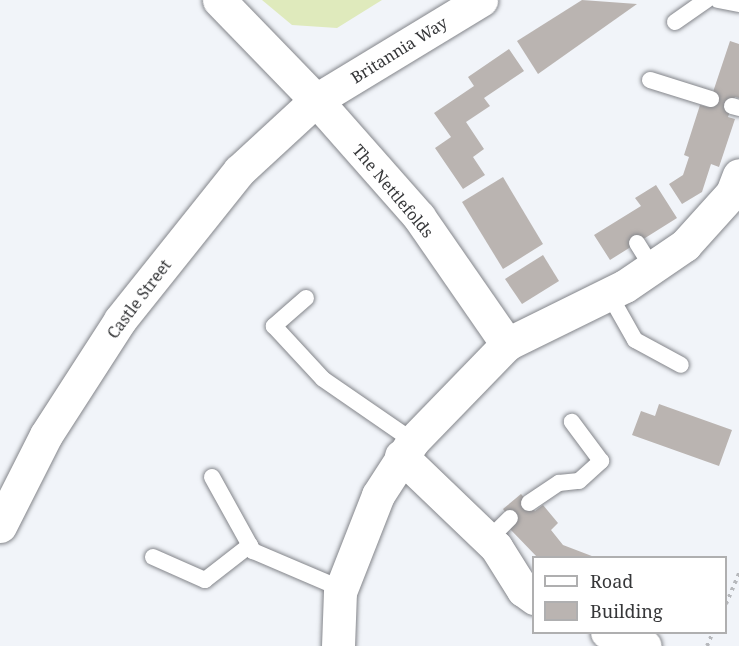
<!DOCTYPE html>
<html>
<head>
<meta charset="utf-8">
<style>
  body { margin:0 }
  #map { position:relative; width:739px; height:646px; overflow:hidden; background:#f1f4f9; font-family:"Noto Serif",serif }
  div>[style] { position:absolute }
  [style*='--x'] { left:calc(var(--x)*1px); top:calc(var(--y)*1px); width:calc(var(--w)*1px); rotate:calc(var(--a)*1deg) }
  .green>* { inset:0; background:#dfeabc }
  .building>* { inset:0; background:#bab4b1 }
  .path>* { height:4px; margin-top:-2px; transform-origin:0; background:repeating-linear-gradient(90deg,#b7b9bd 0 3px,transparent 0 7.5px) }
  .roads { filter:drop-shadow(0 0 2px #83858a) drop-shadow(0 0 2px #83858a) }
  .lane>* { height:16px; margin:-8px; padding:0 8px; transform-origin:8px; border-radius:8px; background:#fff }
  .street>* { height:33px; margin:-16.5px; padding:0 16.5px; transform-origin:16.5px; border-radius:16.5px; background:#fff }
  .secondary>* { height:33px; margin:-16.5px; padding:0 16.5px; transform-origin:16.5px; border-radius:16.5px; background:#fff }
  span { translate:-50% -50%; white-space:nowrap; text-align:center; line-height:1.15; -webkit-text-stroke:4.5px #fff; paint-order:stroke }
  .street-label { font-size:16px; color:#363739 }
  .legend { position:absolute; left:532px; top:556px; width:195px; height:78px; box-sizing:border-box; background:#fff; border:2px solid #afafb0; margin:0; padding:8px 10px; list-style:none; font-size:18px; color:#363739 }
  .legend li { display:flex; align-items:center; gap:12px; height:30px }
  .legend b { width:30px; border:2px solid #afafb0 }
</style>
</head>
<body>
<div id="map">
  <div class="green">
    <div style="clip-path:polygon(262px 0,382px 0,337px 28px,292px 25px)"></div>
  </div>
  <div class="building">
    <div style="clip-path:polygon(582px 0,637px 4px,538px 74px,517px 41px)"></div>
    <div style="clip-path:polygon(730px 41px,739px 44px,739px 98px,735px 97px,728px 117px,735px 119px,719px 167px,711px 164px,702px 192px,682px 204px,669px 184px,683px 175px,689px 157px,684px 155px,700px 105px,708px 107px)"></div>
    <div style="clip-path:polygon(509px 49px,524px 71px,484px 98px,490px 106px,466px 122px,484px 149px,473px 157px,485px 175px,463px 189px,435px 148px,451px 137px,434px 113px,474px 86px,468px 77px)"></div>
    <div style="clip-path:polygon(503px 177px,543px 244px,503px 269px,462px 202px)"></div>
    <div style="clip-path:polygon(656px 185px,677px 218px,610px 260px,594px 235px,641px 206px,635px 198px)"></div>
    <div style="clip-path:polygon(543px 255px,559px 281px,522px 304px,505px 279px)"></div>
    <div style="clip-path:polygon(659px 404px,732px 430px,719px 466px,632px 435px,641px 411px,655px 416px)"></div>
    <div style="clip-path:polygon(521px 494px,535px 511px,543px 505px,558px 523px,551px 530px,563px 545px,597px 558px,538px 558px,510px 529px,510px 518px,503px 509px)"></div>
  </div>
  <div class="path">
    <div style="--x:726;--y:604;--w:34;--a:-67"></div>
    <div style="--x:707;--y:646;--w:15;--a:-67"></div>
  </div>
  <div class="roads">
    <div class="lane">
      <div style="--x:718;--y:0;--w:21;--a:11"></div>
      <div style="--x:675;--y:22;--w:39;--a:-35"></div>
      <div style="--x:650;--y:80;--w:64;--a:17.3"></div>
      <div style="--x:732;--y:106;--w:7;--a:16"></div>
      <div style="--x:637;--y:243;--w:28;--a:58"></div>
      <div style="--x:609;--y:294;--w:53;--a:60.5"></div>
      <div style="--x:635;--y:340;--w:52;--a:28.5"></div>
      <div style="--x:306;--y:298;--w:43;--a:138.8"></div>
      <div style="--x:274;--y:326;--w:72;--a:47.2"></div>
      <div style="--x:323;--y:379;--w:109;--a:34.6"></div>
      <div style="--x:212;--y:477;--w:85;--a:61"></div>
      <div style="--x:253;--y:551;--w:97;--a:23.1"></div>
      <div style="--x:529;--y:503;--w:36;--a:-34"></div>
      <div style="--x:559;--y:483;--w:20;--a:-6"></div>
      <div style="--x:579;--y:481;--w:30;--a:-42"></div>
      <div style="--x:601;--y:461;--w:49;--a:-126.6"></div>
      <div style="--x:488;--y:540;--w:31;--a:-45"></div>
      <div style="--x:153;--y:557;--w:57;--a:23.9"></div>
      <div style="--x:205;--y:580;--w:57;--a:-37.9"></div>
    </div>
    <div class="street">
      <div style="--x:316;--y:100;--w:156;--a:48.6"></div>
      <div style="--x:419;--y:217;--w:155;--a:55.3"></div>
      <div style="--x:401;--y:456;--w:132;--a:43.8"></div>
      <div style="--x:496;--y:547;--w:51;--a:57.9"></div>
      <div style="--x:523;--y:590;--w:14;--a:36"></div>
      <div style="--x:607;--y:632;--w:40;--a:20.2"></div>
      <div style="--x:338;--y:646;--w:54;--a:-87.9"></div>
      <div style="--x:340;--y:592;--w:104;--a:-68.6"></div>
      <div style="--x:378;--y:495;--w:64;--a:-57.1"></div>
      <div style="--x:413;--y:441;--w:135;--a:-45.9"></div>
      <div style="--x:507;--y:344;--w:131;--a:-26.2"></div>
      <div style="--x:625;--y:286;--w:73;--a:-34.3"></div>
      <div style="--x:685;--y:245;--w:70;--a:-47.9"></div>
      <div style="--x:732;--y:193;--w:19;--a:-69"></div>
    </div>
    <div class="secondary">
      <div style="--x:219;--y:0;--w:139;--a:45.9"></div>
      <div style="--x:0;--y:526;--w:102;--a:-63.2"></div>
      <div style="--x:46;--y:435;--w:137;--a:-57.2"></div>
      <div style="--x:120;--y:320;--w:191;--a:-51.4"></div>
      <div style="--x:239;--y:171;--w:105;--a:-42.7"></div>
      <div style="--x:316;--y:100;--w:193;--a:-31.2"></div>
    </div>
  </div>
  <div class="street-label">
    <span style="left:399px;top:50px;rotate:-32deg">Britannia Way</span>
    <span style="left:393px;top:191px;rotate:50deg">The Nettlefolds</span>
    <span style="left:139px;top:299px;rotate:-53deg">Castle Street</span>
  </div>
  <ul class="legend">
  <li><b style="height:8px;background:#fff"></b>Road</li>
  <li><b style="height:16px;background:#bab4b1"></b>Building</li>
  </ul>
</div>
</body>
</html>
